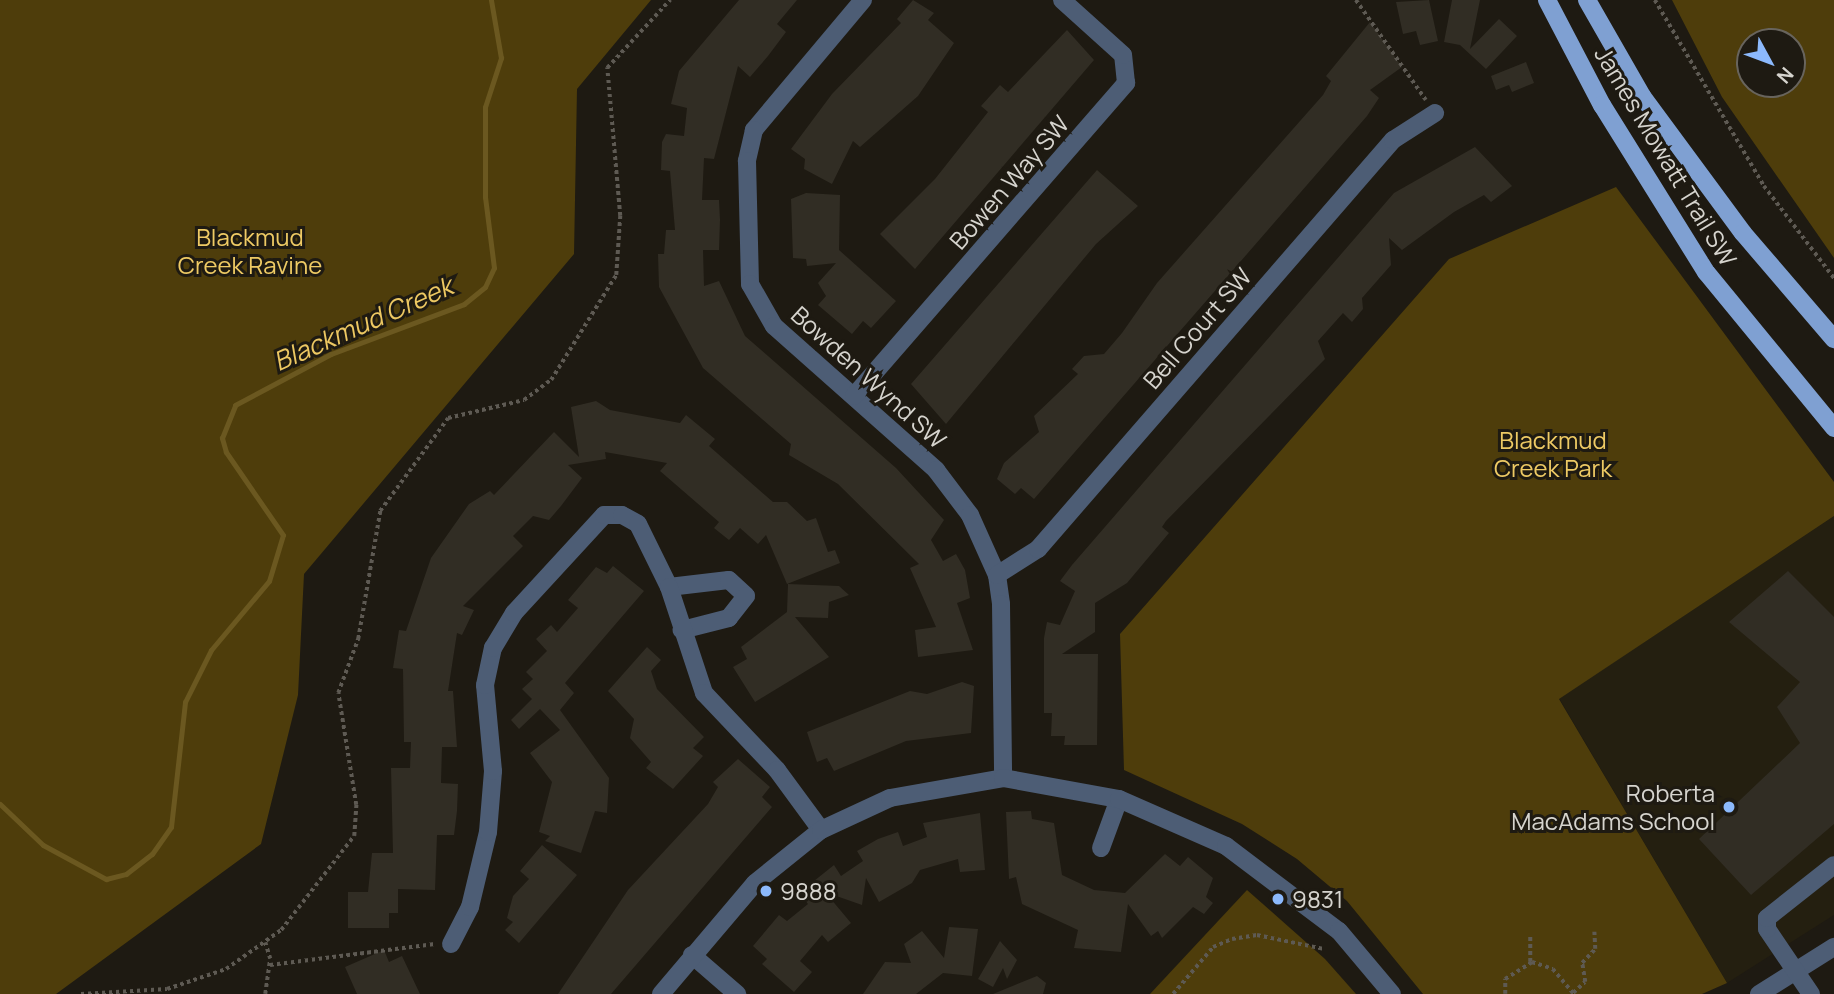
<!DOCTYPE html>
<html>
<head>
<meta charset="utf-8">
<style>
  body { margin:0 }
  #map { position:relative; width:1834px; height:994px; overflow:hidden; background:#1e1a12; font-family:Manrope,sans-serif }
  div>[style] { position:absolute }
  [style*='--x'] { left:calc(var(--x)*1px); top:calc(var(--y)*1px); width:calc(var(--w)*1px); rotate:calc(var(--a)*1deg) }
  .built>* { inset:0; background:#241f10 }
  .green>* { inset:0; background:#4e3d0b }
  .stream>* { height:5px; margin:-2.5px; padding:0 2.5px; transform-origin:2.5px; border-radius:2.5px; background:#6b5820 }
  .building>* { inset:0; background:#312d24 }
  .path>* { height:3.5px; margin-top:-1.75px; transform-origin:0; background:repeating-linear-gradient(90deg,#5e5a53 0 3.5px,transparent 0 7px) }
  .minor>* { height:18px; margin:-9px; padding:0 9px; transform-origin:9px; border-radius:9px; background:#4d5d75 }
  .major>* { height:18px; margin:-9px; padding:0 9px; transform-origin:9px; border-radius:9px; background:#7fa0d2 }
  .dots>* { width:19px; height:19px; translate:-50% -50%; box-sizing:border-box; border:4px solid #1e1a12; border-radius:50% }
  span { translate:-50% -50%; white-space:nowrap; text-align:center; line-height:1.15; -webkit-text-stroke:6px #1e1a12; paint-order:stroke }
  .street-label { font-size:24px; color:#d6d4ce }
  .park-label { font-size:24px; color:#eeca64 }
  .poi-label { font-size:24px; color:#d6d4ce }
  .right { translate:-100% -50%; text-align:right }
  .left { translate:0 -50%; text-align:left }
  .water-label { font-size:26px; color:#edc862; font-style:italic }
  .north { position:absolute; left:1736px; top:28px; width:70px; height:70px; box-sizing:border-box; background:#1e1a12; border:2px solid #68645d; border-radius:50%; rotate:131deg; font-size:19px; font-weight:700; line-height:28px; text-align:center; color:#d6d4ce }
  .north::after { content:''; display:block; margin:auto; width:24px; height:32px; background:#8cb9fc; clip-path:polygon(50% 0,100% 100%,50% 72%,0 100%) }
</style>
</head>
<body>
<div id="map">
  <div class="built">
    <div style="clip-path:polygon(1834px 516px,1834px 915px,1727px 983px,1559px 698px)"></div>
  </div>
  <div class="green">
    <div style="clip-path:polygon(0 0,651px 0,577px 89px,574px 254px,304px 574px,298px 695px,261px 844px,56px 994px,0 994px)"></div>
    <div style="clip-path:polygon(evenodd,1672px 0,1834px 0,1834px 258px,1722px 97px,1672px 0,1750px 42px,1792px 42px,1792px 84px,1750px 84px,1750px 42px)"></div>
    <div style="clip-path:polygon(1616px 187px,1834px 482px,1834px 516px,1559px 699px,1727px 983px,1702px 994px,1423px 994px,1347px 901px,1297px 859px,1242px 824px,1124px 770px,1120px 634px,1449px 259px)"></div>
    <div style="clip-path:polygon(1247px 890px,1325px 959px,1356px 994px,1150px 994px)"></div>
  </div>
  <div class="stream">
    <div style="--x:0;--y:804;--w:59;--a:43.6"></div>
    <div style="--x:43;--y:845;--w:72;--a:28.4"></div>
    <div style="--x:106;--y:879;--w:21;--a:-14"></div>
    <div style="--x:126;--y:874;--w:33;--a:-38"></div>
    <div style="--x:152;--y:854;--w:33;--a:-55"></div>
    <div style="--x:171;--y:827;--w:126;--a:-83.6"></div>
    <div style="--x:185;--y:702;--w:58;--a:-63.4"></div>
    <div style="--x:211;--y:650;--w:90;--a:-50"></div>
    <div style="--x:269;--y:581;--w:48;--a:-73.1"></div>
    <div style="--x:283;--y:535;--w:101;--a:-124.5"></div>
    <div style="--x:226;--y:452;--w:15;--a:-106"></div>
    <div style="--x:222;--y:438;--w:35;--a:-68"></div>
    <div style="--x:235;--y:405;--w:109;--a:-28"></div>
    <div style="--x:331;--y:354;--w:142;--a:-20.6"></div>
    <div style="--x:464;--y:304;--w:27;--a:-39"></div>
    <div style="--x:485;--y:287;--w:21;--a:-65"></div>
    <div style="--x:494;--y:268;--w:72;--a:-97.2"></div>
    <div style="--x:485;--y:197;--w:90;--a:-90"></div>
    <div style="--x:485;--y:107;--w:52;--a:-71.9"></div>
    <div style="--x:501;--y:58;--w:59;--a:-99.8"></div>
  </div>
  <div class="building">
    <div style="clip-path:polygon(739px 0,797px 0,777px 24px,786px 32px,768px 56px,750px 77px,738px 66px,714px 159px,704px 158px,702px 200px,719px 200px,720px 220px,719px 250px,703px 250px,704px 286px,719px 281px,745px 336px,896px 468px,944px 520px,931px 540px,943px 561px,956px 554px,965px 570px,970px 598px,957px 603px,973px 650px,918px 657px,915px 630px,936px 627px,910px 568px,919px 564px,838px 484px,789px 455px,791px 444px,703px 368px,659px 287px,658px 254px,664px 254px,666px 230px,675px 230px,670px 171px,661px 170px,662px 142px,666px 134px,684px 136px,687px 108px,671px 104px,679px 71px)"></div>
    <div style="clip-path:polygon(913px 0,934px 13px,928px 20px,954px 43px,918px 96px,860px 147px,853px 141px,832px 184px,804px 169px,805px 159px,791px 149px,832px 94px,901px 23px,897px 19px)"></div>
    <div style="clip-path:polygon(1429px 0,1438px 41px,1420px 45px,1416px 31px,1403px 34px,1396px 2px)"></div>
    <div style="clip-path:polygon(1452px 0,1480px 0,1470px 49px,1499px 19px,1517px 36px,1486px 69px,1460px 45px,1444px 42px)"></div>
    <div style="clip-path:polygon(1370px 22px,1402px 67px,1370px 90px,1379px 98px,1367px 116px,1034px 499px,1021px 488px,1015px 494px,997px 479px,1004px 463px,1039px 432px,1034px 416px,1078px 374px,1072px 369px,1084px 356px,1104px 354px,1122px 333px,1157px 283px,1323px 95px,1331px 81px,1326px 76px)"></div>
    <div style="clip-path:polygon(1067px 30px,1094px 60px,915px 269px,880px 234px,935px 179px,988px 112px,981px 106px,1000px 85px,1008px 92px)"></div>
    <div style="clip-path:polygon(1526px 62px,1534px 83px,1512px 92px,1509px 85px,1496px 90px,1491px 76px)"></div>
    <div style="clip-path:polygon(1475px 147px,1512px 186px,1491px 202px,1484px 195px,1454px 212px,1402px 250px,1389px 238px,1391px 265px,1362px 298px,1363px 309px,1352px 322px,1343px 313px,1318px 341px,1325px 359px,1166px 521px,1162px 527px,1169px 533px,1127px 583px,1095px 603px,1095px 632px,1062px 654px,1098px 654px,1097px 745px,1064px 745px,1065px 736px,1051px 736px,1052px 713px,1044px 713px,1044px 638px,1047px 622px,1060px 625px,1075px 591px,1060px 581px,1072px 565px,1394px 193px)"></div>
    <div style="clip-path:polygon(1097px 170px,1138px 206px,1096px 244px,946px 424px,911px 384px)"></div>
    <div style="clip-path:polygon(806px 193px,840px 195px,839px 250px,896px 301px,871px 328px,863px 321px,852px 334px,818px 305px,826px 296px,818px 283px,836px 263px,807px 266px,806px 259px,793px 258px,791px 199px)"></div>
    <div style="clip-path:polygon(596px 401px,610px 410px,680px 423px,686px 415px,715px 439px,709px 446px,773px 502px,787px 502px,807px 521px,816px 518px,828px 552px,835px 550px,840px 563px,787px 584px,766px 535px,758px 544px,740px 528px,729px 540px,714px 528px,719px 522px,660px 471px,667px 463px,605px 452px,606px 459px,568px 465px,582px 478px,561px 506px,549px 520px,533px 516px,513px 536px,523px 546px,463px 606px,474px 610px,462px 635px,457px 633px,448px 691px,453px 691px,457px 747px,442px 747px,441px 783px,458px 784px,457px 811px,454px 835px,437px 835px,435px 890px,398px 889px,398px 913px,389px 913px,389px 928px,348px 928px,348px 892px,368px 892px,372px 853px,393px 853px,391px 768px,410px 768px,411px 742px,404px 742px,403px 669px,393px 668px,399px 630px,406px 631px,431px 558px,469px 504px,490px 491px,494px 495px,554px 432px,579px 457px,571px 407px)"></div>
    <div style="clip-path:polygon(613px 566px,644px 591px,565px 683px,574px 693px,560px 710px,609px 778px,607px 813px,595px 811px,581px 853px,545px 841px,550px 836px,539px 832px,552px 782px,530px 753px,560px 730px,540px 709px,519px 729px,511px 720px,532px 699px,522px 689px,533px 679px,526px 672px,547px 651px,536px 639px,551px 625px,557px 632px,578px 608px,568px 600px,596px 567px,607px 573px)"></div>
    <div style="clip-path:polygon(1788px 571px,1834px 617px,1834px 824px,1751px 895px,1699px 839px,1800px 743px,1777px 707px,1800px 682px,1729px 622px)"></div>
    <div style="clip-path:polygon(788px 584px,839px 586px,849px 595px,829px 602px,828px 618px,795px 617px,829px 657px,755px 702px,733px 667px,747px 659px,741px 647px,787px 612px)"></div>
    <div style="clip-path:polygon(647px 647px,661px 660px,651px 671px,657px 689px,704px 737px,693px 748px,703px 756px,673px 789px,646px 768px,651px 762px,630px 738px,634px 719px,608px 691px)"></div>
    <div style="clip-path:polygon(962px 682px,974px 686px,971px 733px,906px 741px,834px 771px,827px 758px,817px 762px,807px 732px,910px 691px,927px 694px)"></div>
    <div style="clip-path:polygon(738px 759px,770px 787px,762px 797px,772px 807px,611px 994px,558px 994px,628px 890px,708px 804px,718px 787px,713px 782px)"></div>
    <div style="clip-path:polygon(1031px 811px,1032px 819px,1054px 823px,1062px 875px,1094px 890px,1125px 893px,1165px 854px,1180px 866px,1188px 857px,1213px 878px,1206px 897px,1213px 903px,1204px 914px,1193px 907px,1162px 938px,1158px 931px,1151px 936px,1128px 904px,1121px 952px,1074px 948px,1078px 930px,1022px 904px,1016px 877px,1009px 879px,1006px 812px)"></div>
    <div style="clip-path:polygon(980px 813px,985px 870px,960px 872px,958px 859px,920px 870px,912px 883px,879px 902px,866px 878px,862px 905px,825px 892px,851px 923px,828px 942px,822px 935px,800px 961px,812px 972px,794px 992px,762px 964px,767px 959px,753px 946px,779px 915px,787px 921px,808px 904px,799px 893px,834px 865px,841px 876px,863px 861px,857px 851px,878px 839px,898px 832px,903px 846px,927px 837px,923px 823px)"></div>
    <div style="clip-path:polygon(542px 845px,577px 875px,519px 943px,505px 930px,513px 922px,507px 918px,513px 896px,529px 879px,520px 871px)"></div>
    <div style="clip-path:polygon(949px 927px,978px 929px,972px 976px,943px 973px,916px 994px,863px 994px,885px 962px,911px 963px,904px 944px,922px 931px,944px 958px)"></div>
    <div style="clip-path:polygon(1000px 941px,1017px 960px,1007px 979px,1003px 968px,993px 987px,978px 979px)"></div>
    <div style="clip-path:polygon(384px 950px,389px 962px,402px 956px,420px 994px,357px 994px,345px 967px)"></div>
    <div style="clip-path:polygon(1037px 976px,1046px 983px,1043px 994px,993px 994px)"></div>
  </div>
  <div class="path">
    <div style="--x:1356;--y:0;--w:122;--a:55"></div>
    <div style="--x:1655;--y:0;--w:216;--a:59.6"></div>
    <div style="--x:1764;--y:186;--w:116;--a:52.7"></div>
    <div style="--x:1530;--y:962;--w:26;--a:-90"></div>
    <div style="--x:270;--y:965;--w:166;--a:-7.3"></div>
    <div style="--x:1573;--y:993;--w:16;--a:-43"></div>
    <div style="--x:1585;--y:982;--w:19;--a:-99"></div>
    <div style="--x:1582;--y:963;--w:19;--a:-47"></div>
    <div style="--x:1595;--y:949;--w:17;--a:-93"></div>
    <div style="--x:81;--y:994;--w:86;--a:-3.3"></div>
    <div style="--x:167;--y:989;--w:62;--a:-18.7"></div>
    <div style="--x:226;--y:969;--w:67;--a:-35.3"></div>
    <div style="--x:281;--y:930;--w:119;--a:-52.2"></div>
    <div style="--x:354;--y:836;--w:31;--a:-86"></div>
    <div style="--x:356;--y:805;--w:113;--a:-99.1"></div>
    <div style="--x:338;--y:693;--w:58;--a:-69.7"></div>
    <div style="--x:358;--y:639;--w:130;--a:-80.2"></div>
    <div style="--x:380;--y:511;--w:115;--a:-53.8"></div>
    <div style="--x:448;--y:418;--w:78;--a:-13.3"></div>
    <div style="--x:524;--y:400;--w:34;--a:-37"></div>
    <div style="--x:551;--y:380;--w:123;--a:-58.2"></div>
    <div style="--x:616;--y:275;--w:59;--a:-86.1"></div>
    <div style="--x:620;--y:216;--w:149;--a:-95"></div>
    <div style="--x:607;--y:68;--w:93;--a:-47.2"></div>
    <div style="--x:265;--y:994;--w:35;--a:-82"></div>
    <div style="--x:270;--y:959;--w:17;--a:-107"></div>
    <div style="--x:1173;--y:994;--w:62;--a:-49.6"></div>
    <div style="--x:1213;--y:947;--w:21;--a:-23"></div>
    <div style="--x:1232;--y:939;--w:25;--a:-9"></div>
    <div style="--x:1257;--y:935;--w:68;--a:11.8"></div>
    <div style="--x:1505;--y:994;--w:15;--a:-90"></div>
    <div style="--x:1505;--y:979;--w:32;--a:-32"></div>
    <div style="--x:1532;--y:962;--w:22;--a:18"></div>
    <div style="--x:1553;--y:969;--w:33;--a:50"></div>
  </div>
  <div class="minor">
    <div style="--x:863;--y:0;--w:170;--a:130"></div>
    <div style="--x:754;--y:130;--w:32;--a:103"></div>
    <div style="--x:747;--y:161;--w:123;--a:88.6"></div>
    <div style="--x:750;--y:284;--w:48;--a:60.3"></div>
    <div style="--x:774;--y:326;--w:217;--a:41.6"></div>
    <div style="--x:936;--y:470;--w:56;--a:52.9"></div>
    <div style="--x:970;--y:515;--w:66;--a:65.8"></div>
    <div style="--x:997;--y:575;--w:29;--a:82"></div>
    <div style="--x:1001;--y:604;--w:174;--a:89.3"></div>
    <div style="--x:854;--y:396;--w:415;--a:-49"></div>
    <div style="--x:1126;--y:83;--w:28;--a:-96"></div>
    <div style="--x:1123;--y:55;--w:82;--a:-138"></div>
    <div style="--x:997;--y:575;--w:49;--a:-32.4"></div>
    <div style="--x:1038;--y:549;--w:542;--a:-49.04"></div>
    <div style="--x:1393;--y:140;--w:50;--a:-32.7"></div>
    <div style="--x:669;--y:587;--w:60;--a:-6.7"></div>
    <div style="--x:729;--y:580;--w:23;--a:43"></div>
    <div style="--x:746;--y:596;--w:28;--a:128"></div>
    <div style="--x:729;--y:618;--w:49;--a:165.7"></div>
    <div style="--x:1101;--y:848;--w:52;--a:-69.8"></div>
    <div style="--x:451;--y:944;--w:42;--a:-62.8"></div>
    <div style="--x:470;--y:907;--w:77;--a:-76.5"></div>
    <div style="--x:488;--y:832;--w:61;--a:-85.3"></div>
    <div style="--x:493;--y:771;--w:86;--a:-95.3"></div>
    <div style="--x:485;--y:685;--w:38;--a:-78"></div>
    <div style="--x:493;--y:648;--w:41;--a:-59"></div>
    <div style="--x:514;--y:613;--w:133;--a:-47.4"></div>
    <div style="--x:604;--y:515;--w:18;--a:0"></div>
    <div style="--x:622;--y:515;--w:18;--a:29"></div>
    <div style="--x:638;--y:524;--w:70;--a:63.8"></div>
    <div style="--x:669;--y:587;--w:112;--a:71.7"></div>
    <div style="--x:704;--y:693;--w:106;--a:46.5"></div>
    <div style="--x:777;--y:770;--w:74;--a:53.7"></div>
    <div style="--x:692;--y:955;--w:60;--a:40.9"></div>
    <div style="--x:661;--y:994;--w:145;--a:-49.7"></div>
    <div style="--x:755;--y:883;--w:85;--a:-38.8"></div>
    <div style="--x:821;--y:830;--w:76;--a:-24.9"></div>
    <div style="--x:890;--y:798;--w:115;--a:-10"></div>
    <div style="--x:1003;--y:778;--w:118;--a:10.3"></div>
    <div style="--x:1119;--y:799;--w:117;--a:23.7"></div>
    <div style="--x:1226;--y:846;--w:141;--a:37"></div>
    <div style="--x:1339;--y:931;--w:82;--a:49.9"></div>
    <div style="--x:1759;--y:994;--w:89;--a:-32.1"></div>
    <div style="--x:1811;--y:994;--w:78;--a:-124.1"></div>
    <div style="--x:1767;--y:929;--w:11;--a:-90"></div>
    <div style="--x:1767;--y:918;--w:85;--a:-38.3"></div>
  </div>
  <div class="major">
    <div style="--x:1547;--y:0;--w:119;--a:62.4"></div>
    <div style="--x:1602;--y:105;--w:197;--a:58.1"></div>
    <div style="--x:1706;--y:272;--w:202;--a:50.6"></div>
    <div style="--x:1587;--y:0;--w:111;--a:60.2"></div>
    <div style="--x:1642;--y:96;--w:170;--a:53.6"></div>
    <div style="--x:1743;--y:233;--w:140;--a:49.4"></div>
  </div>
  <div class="dots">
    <div style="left:1729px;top:807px;background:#8cb9fc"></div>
    <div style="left:766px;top:891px;background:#8cb9fc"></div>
    <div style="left:1278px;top:899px;background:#8cb9fc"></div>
  </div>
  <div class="street-label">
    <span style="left:1666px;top:156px;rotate:59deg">James Mowatt Trail SW</span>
    <span style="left:1009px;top:182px;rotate:-49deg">Bowen Way SW</span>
    <span style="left:1197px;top:328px;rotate:-49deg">Bell Court SW</span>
    <span style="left:869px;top:377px;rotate:42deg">Bowden Wynd SW</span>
  </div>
  <div class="park-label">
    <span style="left:250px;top:251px">Blackmud<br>Creek Ravine</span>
    <span style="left:1553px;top:454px">Blackmud<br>Creek Park</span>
  </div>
  <div class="poi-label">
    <span class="right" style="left:1715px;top:807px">Roberta<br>MacAdams School</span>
    <span class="left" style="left:780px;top:891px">9888</span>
    <span class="left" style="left:1292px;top:899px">9831</span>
  </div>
  <div class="water-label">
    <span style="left:363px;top:324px;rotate:-24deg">Blackmud Creek</span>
  </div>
  <div class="north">N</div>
</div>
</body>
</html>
